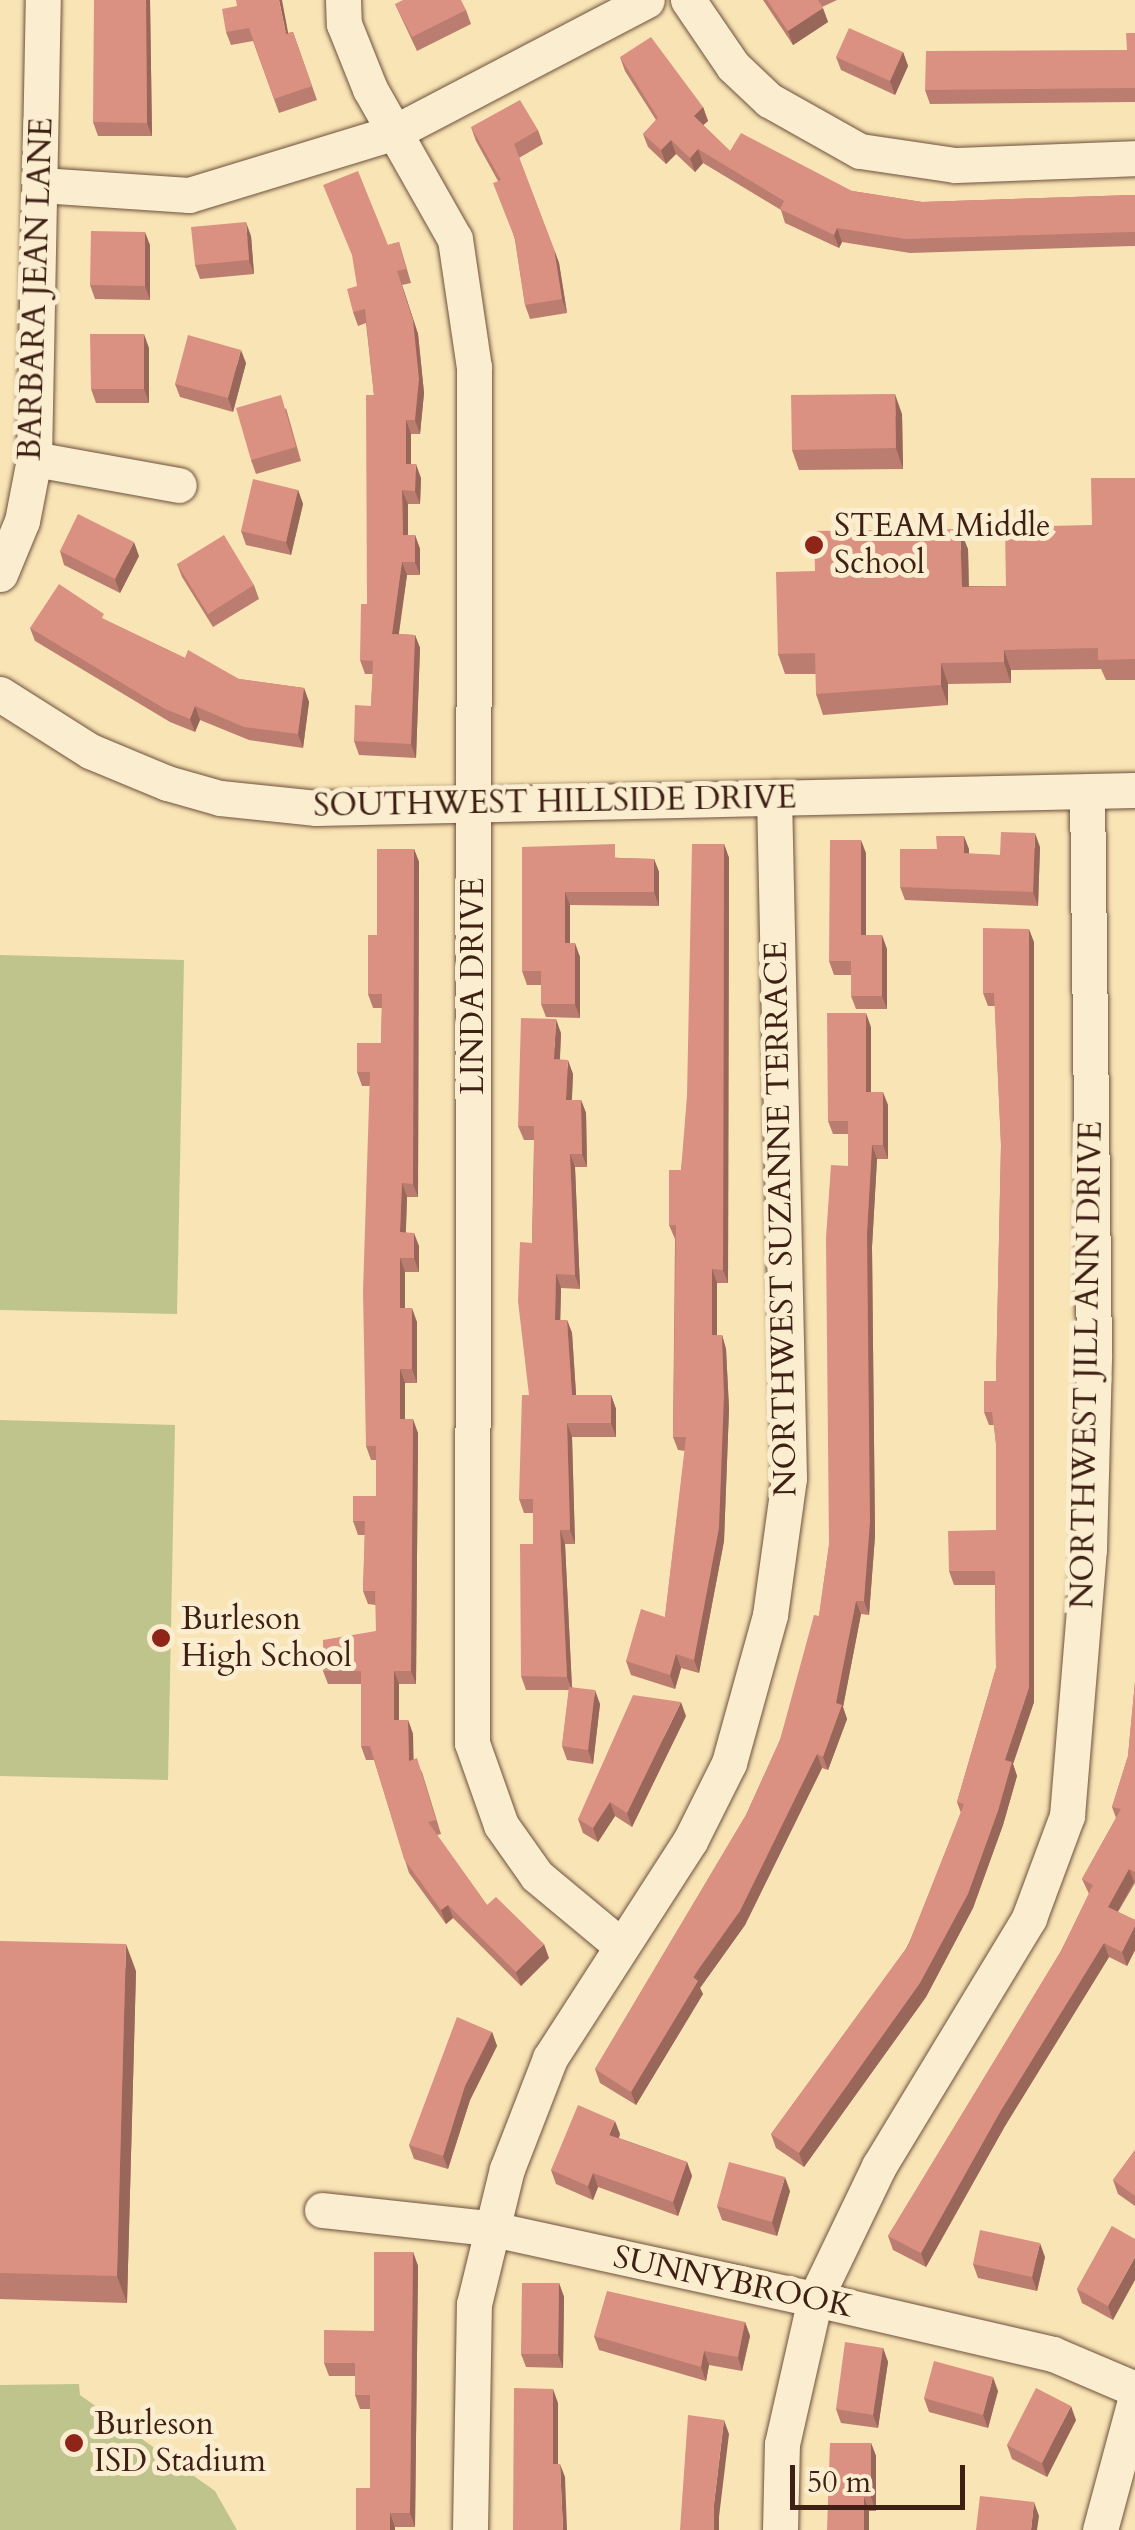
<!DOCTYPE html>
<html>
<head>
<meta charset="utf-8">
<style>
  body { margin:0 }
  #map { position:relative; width:1135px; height:2530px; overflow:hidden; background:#f9e4b5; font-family:Cardo,serif }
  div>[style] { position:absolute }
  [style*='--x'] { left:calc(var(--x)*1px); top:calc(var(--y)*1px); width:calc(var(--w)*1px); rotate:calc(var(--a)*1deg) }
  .green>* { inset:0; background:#bfc48c }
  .roads { filter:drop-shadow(0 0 2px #6e513d) drop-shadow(0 0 2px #6e513d) }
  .minor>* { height:35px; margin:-17.5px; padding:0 17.5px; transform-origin:17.5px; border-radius:17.5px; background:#fbedcf }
  .wall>* { inset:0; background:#bb7d6f }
  .shaded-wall>* { inset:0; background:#99665a }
  .building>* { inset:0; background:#da9181 }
  .dots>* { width:28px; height:28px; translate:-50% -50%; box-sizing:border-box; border:5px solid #fbedcf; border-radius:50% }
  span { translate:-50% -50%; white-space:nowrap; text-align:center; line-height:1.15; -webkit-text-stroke:10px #fbedcf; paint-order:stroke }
  .street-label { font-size:32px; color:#3f2015 }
  .poi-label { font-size:32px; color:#3f2015 }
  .left { translate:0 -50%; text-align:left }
  .scale { position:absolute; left:790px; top:2465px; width:175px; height:45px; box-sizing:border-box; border:5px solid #3f2015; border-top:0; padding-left:12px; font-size:30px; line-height:35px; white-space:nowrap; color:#3f2015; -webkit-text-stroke:8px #fbedcf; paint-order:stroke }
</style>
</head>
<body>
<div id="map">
  <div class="green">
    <div style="clip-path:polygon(0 955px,184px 960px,177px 1314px,0 1310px)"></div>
    <div style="clip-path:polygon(0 1420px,175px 1425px,168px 1780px,0 1776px)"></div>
    <div style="clip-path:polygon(79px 2384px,80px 2395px,215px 2491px,237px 2530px,0 2530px,0 2385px)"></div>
  </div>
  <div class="roads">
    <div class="minor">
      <div style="--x:343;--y:0;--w:24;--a:88"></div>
      <div style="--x:344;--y:24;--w:70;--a:68.2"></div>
      <div style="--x:370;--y:89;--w:172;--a:60.5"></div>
      <div style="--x:455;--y:239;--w:129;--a:81.6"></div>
      <div style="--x:474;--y:367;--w:1376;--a:90.08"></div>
      <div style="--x:472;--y:1743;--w:87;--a:70.5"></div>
      <div style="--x:501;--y:1825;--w:62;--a:54.8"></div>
      <div style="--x:537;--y:1876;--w:108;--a:39.7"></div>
      <div style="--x:688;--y:0;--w:80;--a:55.7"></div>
      <div style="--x:733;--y:66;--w:50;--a:43.4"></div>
      <div style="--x:769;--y:100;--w:104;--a:29.3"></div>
      <div style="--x:860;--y:151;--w:96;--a:8.4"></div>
      <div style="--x:955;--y:165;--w:180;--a:-2.2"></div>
      <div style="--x:41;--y:185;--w:148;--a:3.9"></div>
      <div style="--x:189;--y:195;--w:215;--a:-17"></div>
      <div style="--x:395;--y:132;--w:284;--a:-27.6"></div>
      <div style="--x:34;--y:459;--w:147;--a:10.2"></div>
      <div style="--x:0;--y:574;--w:57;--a:-67.5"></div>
      <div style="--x:22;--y:521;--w:63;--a:-79"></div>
      <div style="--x:34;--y:459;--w:459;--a:-88.9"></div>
      <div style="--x:0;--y:694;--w:107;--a:32.3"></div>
      <div style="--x:90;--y:751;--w:83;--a:22.6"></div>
      <div style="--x:167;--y:783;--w:55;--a:15.8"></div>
      <div style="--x:220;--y:798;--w:97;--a:5.9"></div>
      <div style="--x:316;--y:808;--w:819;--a:-1.26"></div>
      <div style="--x:322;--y:2210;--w:167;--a:6.2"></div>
      <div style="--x:488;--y:2228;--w:335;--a:12.3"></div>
      <div style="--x:815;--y:2299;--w:244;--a:13"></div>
      <div style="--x:1053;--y:2354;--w:89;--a:23.1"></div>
      <div style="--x:470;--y:2530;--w:226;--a:-89"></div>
      <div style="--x:474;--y:2304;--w:139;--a:-76.3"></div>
      <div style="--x:507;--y:2169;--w:119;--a:-68.8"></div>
      <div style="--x:550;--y:2058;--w:258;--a:-57.2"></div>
      <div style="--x:690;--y:1841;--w:87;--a:-63.4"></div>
      <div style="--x:729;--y:1763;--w:154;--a:-74.5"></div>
      <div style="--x:770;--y:1615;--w:138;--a:-82.1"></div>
      <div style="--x:789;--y:1478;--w:681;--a:-91.26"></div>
      <div style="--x:780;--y:2530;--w:86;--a:-88.7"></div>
      <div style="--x:782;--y:2444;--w:149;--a:-77.2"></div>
      <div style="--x:815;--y:2299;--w:148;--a:-64.3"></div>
      <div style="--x:879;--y:2166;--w:290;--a:-58.8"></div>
      <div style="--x:1029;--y:1918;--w:109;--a:-69.6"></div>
      <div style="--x:1067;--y:1816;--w:267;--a:-85.3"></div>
      <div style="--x:1089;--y:1550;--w:195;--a:-88.5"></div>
      <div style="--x:1094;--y:1355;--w:563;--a:-90.71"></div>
      <div style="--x:1100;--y:2530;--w:135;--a:-74.9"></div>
    </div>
  </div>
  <div class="wall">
    <div style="clip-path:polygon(150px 0,152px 136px,98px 136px,93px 122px)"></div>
    <div style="clip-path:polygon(763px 0,837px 0,822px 7px,828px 22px,793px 45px)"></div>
    <div style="clip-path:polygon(395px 4px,466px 10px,471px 24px,417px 51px)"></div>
    <div style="clip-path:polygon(237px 6px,288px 33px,293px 32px,317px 100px,279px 113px,253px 41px,231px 45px,226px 32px)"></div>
    <div style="clip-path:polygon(1135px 33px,1135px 102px,930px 104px,925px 90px,1127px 50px)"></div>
    <div style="clip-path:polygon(903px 52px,908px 66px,895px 95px,841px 70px,836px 57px)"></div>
    <div style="clip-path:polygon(620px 57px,703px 107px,708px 121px,703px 125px,730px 151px,852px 191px,922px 202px,1135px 195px,1135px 246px,910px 253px,842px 242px,839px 248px,785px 223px,781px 210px,703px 163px,695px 172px,676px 154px,666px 164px,648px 147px,643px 134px,656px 120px,625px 71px)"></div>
    <div style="clip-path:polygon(471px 127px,538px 130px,543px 144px,519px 158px,559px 263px,567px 313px,530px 319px,525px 305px,515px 240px,498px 181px,476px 141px)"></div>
    <div style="clip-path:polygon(251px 236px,254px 274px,200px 279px,195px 265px)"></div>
    <div style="clip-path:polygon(399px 242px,411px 283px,402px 285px,418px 334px,424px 393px,420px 434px,411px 434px,411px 464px,421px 478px,420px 504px,408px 504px,408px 535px,415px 535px,420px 549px,420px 575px,407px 575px,398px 634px,415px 635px,420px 648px,416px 758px,359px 755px,354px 741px,371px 706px,373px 674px,365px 674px,360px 660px,367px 604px,374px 395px,366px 323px,358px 326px,353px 312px,357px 286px,388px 245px)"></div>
    <div style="clip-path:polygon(150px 245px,150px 300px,95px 299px,90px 285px)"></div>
    <div style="clip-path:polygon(149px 348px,149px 403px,96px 403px,91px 389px)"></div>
    <div style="clip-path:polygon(246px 363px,233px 412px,180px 397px,175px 384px)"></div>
    <div style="clip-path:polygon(286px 408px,301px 461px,256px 474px,251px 460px)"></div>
    <div style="clip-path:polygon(902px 414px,903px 469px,799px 470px,792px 450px)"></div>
    <div style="clip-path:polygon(1135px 478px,1135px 680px,1106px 680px,1101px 669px,1011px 670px,1011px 683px,948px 684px,948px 705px,823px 715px,816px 694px,816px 674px,785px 674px,778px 654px,815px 571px,968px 549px,969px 586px,1006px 586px,1092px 525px)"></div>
    <div style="clip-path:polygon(298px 490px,303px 504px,291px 555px,246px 545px,241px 531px)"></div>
    <div style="clip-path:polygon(60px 551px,139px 556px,120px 593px,64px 565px)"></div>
    <div style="clip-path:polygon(177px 564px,254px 585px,259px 599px,213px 627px,182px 577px)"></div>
    <div style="clip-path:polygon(107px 621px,185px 658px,239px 679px,304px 688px,309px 702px,303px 748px,249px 740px,200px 720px,195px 732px,170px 722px,35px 641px,30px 628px)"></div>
    <div style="clip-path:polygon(724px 844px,729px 858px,728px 1283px,717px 1283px,717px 1335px,722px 1335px,726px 1349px,729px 1409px,724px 1541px,699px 1673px,681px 1668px,675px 1689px,631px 1675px,626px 1661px,665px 1617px,685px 1451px,678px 1450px,673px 1437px,675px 1239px,669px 1225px,681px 1170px)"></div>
    <div style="clip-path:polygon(522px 847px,620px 858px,654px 859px,659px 872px,659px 906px,570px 905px,570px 943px,580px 957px,580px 1018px,546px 1017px,541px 1004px,541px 985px,527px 985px,522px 971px)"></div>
    <div style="clip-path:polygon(1040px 847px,1038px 906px,905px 900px,900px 887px,969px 849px,969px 854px,1000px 855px)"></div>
    <div style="clip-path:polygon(414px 849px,419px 862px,418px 1197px,407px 1197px,406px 1232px,419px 1246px,419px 1272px,405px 1272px,405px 1308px,417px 1322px,417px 1383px,405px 1383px,405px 1419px,418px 1433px,416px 1684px,399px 1684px,399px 1720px,408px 1720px,413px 1734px,413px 1759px,422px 1772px,441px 1834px,437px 1835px,487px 1905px,549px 1958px,521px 1986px,453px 1918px,446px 1924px,409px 1873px,374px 1760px,366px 1760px,361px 1746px,361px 1684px,328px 1684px,323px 1671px,376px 1631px,376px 1605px,368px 1604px,363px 1591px,365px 1535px,358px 1535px,353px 1521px,376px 1496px,376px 1460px,371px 1460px,366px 1446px,370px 1086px,362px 1086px,357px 1072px,381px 1043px,382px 1008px,373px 1008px,368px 994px,377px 935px)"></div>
    <div style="clip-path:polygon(866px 853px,866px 935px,887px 949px,887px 1009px,856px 1009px,851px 996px,851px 975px,834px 975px,829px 961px)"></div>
    <div style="clip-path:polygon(1034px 942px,1034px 1702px,1013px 1764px,1017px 1776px,1003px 1825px,973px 1908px,926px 1997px,804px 2167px,776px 2148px,771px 2134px,908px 1946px,961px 1813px,957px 1802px,996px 1668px,995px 1585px,954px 1585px,949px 1571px,996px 1530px,996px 1444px,994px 1425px,989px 1425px,984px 1412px,996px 1381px,1001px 1145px,995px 1006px,988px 1006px,983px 993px)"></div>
    <div style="clip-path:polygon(871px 1027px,871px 1092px,888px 1105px,888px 1159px,877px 1159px,872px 1247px,875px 1536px,869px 1615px,861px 1614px,843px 1707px,847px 1719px,828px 1770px,822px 1768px,745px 1925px,700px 1988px,703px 1994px,636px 2105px,600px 2083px,595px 2069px,746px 1815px,780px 1740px,819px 1616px,829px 1545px,848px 1166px,848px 1134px,833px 1134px,828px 1121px)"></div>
    <div style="clip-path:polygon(561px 1033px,560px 1060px,573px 1074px,572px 1100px,581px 1100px,586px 1113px,587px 1167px,575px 1167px,580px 1289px,561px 1288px,560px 1320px,567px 1320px,572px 1333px,576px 1395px,611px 1395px,616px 1409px,616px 1437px,572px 1437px,575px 1544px,565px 1544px,572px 1687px,600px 1704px,593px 1764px,567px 1760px,562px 1746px,569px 1690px,526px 1690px,521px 1676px,533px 1544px,533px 1513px,524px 1513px,519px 1499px,529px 1395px,534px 1140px,524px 1140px,518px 1126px)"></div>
    <div style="clip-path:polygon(1135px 1682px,1135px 1883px,1118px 1912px,1135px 1920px,1135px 1950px,1127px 1966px,1109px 1957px,1005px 2126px,926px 2267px,893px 2250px,888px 2236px,1061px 1951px,1089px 1894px,1082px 1879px,1116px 1818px,1112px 1807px,1128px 1756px)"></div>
    <div style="clip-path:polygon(686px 1716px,632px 1827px,615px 1816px,598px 1842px,583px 1833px,578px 1819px)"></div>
    <div style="clip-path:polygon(0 1941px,136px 1971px,127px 2303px,0 2299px)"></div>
    <div style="clip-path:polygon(492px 2032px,497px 2046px,470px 2100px,448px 2169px,414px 2159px,409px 2145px)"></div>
    <div style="clip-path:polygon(620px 2134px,619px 2138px,687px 2162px,692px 2176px,678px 2216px,598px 2187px,593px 2200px,556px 2184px,551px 2170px)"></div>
    <div style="clip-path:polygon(1135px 2150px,1135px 2206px,1118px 2194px,1113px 2180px)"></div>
    <div style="clip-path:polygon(790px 2191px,777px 2236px,722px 2220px,717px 2206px)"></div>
    <div style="clip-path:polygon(1112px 2226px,1113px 2320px,1082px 2303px,1077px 2289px)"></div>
    <div style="clip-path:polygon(413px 2252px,418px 2266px,415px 2527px,395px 2527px,370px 2488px,370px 2409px,360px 2409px,355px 2395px,355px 2376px,329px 2376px,324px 2363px,374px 2331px)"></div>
    <div style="clip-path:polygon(1045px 2257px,1037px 2291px,978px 2278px,973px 2264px)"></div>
    <div style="clip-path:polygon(559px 2283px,564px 2297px,563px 2368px,526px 2367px,521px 2354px)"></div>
    <div style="clip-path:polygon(745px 2322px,750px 2336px,742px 2371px,709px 2365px,706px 2381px,599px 2350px,594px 2336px)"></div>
    <div style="clip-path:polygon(883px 2348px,888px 2362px,878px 2428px,841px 2423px,836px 2409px)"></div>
    <div style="clip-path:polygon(998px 2391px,988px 2428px,929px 2412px,924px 2398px)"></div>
    <div style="clip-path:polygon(1076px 2420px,1047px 2477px,1012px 2459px,1007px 2445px)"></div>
    <div style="clip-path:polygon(871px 2443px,876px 2456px,876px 2511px,869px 2511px,827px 2530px)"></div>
  </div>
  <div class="shaded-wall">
    <div style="clip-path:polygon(146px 0,150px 0,152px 136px,147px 123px)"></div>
    <div style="clip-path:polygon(279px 0,282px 0,291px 48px,286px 34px)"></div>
    <div style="clip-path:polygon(823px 8px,828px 22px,793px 45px,788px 31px)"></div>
    <div style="clip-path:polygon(903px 52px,908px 66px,895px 95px,890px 81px)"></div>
    <div style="clip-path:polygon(703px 107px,708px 121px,699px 129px,694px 116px)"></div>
    <div style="clip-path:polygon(671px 140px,676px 154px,666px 164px,661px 150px)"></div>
    <div style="clip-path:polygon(698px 149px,703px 163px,695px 172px,690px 158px)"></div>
    <div style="clip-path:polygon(246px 222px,251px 236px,254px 274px,249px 260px)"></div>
    <div style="clip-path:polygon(837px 228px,842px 242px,839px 248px,834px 235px)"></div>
    <div style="clip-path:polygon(145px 232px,150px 245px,150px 300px,145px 286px)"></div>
    <div style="clip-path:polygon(554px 249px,559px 263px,567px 313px,562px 299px)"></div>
    <div style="clip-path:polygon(402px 285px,418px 334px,424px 393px,420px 434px,415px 420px)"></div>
    <div style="clip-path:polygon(144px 334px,149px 348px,149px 403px,144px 389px)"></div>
    <div style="clip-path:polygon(241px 350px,246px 363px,233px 412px,228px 398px)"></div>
    <div style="clip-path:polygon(895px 394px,902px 414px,903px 469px,896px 448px)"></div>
    <div style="clip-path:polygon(406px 420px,411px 434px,411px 478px,406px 464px)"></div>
    <div style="clip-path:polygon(416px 464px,421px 478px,420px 504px,415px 491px)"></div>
    <div style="clip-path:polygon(298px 490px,303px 504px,291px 555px,286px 542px)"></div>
    <div style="clip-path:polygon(402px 490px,408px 504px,408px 549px,403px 535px)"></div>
    <div style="clip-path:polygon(960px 529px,968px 549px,969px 607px,962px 587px)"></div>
    <div style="clip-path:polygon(415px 535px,420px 549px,420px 575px,415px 562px)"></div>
    <div style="clip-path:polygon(134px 542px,139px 556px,120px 593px,115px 579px)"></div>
    <div style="clip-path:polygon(402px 562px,407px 575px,397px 648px,392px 634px)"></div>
    <div style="clip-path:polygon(415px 635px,420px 648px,416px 758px,411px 744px)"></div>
    <div style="clip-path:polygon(1004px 650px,1011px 670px,1011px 683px,1004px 662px)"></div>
    <div style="clip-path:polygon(941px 663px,948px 684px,948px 705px,941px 685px)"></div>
    <div style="clip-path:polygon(304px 688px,309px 702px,303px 748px,298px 734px)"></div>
    <div style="clip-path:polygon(195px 706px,200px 720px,195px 732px,190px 719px)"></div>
    <div style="clip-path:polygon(1035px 833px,1040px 847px,1038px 906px,1033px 892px)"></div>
    <div style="clip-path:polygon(964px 836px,969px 849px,969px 867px,964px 853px)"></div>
    <div style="clip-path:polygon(861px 840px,866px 853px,866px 949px,861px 935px)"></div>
    <div style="clip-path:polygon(724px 844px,729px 858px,728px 1283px,723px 1270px)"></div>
    <div style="clip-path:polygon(414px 849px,419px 862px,418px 1197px,413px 1184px)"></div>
    <div style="clip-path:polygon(654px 859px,659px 872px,659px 906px,654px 892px)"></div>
    <div style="clip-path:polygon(565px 892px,570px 905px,570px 957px,565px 943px)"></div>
    <div style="clip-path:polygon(1029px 929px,1034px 942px,1034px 1702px,1013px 1764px,1017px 1776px,1003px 1825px,973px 1908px,926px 1997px,804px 2167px,799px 2153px,1005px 1760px)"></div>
    <div style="clip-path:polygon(882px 935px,887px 949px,887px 1009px,882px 996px)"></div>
    <div style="clip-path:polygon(575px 943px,580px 957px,580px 1018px,575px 1004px)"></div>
    <div style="clip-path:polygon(866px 1013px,871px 1027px,871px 1105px,866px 1092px)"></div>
    <div style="clip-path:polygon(556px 1019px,561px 1033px,559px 1073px,554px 1059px)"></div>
    <div style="clip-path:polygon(568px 1060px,573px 1074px,571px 1113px,566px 1100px)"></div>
    <div style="clip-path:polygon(883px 1092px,888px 1105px,888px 1159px,883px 1145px)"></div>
    <div style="clip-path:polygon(581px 1100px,586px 1113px,587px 1167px,582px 1154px)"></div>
    <div style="clip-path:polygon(872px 1145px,877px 1159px,872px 1247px,875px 1536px,869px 1615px,864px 1601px,867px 1233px)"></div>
    <div style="clip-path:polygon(570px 1154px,575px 1167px,580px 1289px,575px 1275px)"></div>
    <div style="clip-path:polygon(402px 1183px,407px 1197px,405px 1246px,400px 1232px)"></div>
    <div style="clip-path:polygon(414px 1233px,419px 1246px,419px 1272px,414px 1258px)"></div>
    <div style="clip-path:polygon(400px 1258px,405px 1272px,405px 1322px,400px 1308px)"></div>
    <div style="clip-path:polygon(712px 1269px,717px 1283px,717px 1349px,712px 1335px)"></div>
    <div style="clip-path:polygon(556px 1274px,561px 1288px,560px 1334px,555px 1320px)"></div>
    <div style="clip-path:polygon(412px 1308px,417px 1322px,417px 1383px,412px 1369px)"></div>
    <div style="clip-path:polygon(567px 1320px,572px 1333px,577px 1409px,572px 1395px)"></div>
    <div style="clip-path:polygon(722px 1335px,726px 1349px,729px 1409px,724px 1541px,699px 1673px,694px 1660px)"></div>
    <div style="clip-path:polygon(400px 1369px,405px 1383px,405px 1433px,400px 1419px)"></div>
    <div style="clip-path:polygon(611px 1395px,616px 1409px,616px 1437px,611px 1423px)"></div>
    <div style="clip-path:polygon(413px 1419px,418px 1433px,416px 1684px,411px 1671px)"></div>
    <div style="clip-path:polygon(567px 1423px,572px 1437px,575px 1544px,570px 1530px)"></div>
    <div style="clip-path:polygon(560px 1530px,565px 1544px,572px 1690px,567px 1677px)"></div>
    <div style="clip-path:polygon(856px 1601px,861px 1614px,843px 1707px,847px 1719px,828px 1770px,823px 1757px)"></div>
    <div style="clip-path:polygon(676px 1654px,681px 1668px,675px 1689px,670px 1675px)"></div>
    <div style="clip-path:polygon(394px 1671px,399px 1684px,399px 1734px,394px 1720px)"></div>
    <div style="clip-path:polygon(595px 1690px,600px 1704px,593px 1764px,588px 1750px)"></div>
    <div style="clip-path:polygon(681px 1702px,686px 1716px,632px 1827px,627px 1813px)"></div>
    <div style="clip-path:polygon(408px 1720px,413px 1734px,414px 1775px,409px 1761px)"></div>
    <div style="clip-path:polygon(817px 1754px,822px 1768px,745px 1925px,700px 1988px,703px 1994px,636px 2105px,631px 2092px)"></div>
    <div style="clip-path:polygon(610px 1802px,615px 1816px,598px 1842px,593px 1828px)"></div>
    <div style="clip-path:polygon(1129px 1869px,1134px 1882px,1113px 1920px,1108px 1907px)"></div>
    <div style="clip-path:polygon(448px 1905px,453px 1918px,446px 1924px,441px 1910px)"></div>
    <div style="clip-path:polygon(1135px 1926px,1135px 1950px,1127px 1966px,1122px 1952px)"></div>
    <div style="clip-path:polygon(1104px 1943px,1109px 1957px,1005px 2126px,926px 2267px,921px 2253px,1000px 2112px)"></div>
    <div style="clip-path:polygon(126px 1944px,136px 1971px,127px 2303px,117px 2276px)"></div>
    <div style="clip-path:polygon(544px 1944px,549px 1958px,521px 1986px,516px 1972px)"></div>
    <div style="clip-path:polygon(492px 2032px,497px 2046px,470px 2100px,448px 2169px,443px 2156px,465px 2086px)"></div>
    <div style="clip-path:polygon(615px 2121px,620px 2134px,614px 2149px,609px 2135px)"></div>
    <div style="clip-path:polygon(687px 2162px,692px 2176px,678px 2216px,673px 2202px)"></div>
    <div style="clip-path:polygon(593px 2173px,598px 2187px,593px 2200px,588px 2186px)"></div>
    <div style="clip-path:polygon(785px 2177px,790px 2191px,777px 2236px,772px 2222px)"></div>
    <div style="clip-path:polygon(1040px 2243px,1045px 2257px,1037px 2291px,1032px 2277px)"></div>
    <div style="clip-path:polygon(413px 2252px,418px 2266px,415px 2527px,410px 2513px)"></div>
    <div style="clip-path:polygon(1135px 2257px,1135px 2280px,1113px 2320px,1108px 2306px)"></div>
    <div style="clip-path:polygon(559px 2283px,564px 2297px,563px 2368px,558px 2354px)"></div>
    <div style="clip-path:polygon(745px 2322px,750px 2336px,742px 2371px,738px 2357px)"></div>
    <div style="clip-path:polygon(883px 2348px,888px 2362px,878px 2428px,873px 2415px)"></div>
    <div style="clip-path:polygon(704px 2351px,709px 2365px,706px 2381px,701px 2367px)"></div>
    <div style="clip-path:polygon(993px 2377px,998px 2391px,988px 2428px,983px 2415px)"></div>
    <div style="clip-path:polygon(553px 2389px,558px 2403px,558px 2478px,553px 2464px)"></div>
    <div style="clip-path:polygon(1071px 2406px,1076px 2420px,1047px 2477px,1042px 2463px)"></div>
    <div style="clip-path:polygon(724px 2420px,729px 2434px,719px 2517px,719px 2530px,714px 2530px,714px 2504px)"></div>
    <div style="clip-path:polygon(871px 2443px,876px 2456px,876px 2511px,871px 2497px)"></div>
    <div style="clip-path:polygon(560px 2464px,565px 2477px,567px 2530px,563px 2530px)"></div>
    <div style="clip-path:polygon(864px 2497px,869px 2511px,869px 2530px,864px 2530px)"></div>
    <div style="clip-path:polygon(1034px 2502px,1039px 2516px,1037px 2530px,1031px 2530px)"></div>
    <div style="clip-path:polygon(390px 2513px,395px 2527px,395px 2530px,390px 2530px)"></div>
  </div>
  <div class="building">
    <div style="clip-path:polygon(94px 0,146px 0,147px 123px,93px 122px)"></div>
    <div style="clip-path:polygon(236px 0,279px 0,286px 34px,293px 32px,312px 86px,274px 99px,249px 28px,226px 32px,222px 9px,237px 6px)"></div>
    <div style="clip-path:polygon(403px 0,461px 0,466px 10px,412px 37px,395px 4px)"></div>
    <div style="clip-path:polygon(767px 0,818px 0,823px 8px,788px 31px)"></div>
    <div style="clip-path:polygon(849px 28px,903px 52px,890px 81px,836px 57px)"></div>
    <div style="clip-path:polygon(1126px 33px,1135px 33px,1135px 88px,925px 90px,926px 51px,1127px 50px)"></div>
    <div style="clip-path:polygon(651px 37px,703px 107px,694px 116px,730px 151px,741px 133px,852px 191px,922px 202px,1135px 195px,1135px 232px,905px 239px,837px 228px,834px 235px,780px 209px,784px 201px,698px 149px,690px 158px,671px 140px,661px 150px,643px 134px,658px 118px,620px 57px)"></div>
    <div style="clip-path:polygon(520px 100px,538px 130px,514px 144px,554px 249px,562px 299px,525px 305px,515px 239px,493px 183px,501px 180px,471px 127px)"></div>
    <div style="clip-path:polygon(358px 171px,388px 245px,399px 242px,406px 269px,397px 271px,413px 320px,419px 379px,415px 420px,406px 420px,406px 464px,416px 464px,415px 491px,402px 490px,403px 535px,415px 535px,415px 562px,402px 562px,392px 634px,415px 635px,411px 744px,354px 741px,355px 705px,371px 706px,373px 661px,360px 660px,361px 604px,367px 604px,366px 395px,374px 395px,365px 309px,353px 312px,347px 289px,357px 286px,352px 255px,323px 185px)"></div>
    <div style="clip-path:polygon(246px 222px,249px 260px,195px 265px,191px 227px)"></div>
    <div style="clip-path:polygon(91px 231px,145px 232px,145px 286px,90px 285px)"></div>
    <div style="clip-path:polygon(90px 334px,144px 334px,144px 389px,91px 389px)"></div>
    <div style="clip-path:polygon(188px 335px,241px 350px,228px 398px,175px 384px)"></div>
    <div style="clip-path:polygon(895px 394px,896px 448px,792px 450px,791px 395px)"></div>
    <div style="clip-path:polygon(281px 395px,296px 447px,251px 460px,236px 408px)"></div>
    <div style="clip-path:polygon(1091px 478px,1135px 478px,1135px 659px,1098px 660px,1098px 648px,1004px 650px,1004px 662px,941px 663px,941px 685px,816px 694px,815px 653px,778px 654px,776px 572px,815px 571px,814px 531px,960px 529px,962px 587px,1006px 586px,1005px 527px,1092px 525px)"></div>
    <div style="clip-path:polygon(253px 479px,298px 490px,286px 542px,241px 531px)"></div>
    <div style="clip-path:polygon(78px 514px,134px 542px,115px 579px,60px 551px)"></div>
    <div style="clip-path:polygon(224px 535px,254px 585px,208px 614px,177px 564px)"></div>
    <div style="clip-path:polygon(59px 584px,104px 614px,102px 618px,185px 658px,188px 650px,239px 679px,304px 688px,298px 734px,244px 727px,195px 706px,190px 719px,165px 709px,30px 628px)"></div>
    <div style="clip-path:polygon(1001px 832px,1035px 833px,1033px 892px,900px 887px,900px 849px,937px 849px,936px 836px,964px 836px,964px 853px,1000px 855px)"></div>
    <div style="clip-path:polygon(830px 840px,861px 840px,861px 935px,882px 935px,882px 996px,851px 996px,851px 961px,829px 961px)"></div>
    <div style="clip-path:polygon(615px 844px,615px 858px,654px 859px,654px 892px,565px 892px,565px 943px,575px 943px,575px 1004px,541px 1004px,541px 971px,522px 971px,522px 847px)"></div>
    <div style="clip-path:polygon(692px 844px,724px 844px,723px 1270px,712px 1269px,712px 1335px,722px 1335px,724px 1395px,719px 1528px,694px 1660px,676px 1654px,670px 1675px,626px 1661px,641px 1609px,665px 1617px,686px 1437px,673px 1437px,676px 1225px,669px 1225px,669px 1170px,681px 1170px,687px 1096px)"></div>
    <div style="clip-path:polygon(377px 849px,414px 849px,413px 1184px,402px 1183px,400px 1232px,414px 1233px,414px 1258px,400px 1258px,400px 1308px,412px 1308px,412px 1369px,400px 1369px,400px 1419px,413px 1419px,411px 1671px,394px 1671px,394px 1720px,408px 1720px,409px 1761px,417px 1758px,436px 1820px,428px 1822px,487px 1905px,496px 1897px,544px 1944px,516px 1972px,448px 1905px,441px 1910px,404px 1859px,370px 1746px,361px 1746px,361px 1671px,323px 1671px,323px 1640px,376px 1631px,375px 1591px,363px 1591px,365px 1521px,353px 1521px,353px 1496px,376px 1496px,376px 1446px,366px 1446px,363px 1292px,370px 1072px,357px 1072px,357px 1043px,381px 1043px,382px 994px,368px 994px,368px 935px,377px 935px)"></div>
    <div style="clip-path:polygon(983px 928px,1029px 929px,1029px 1688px,1005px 1760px,1012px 1762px,998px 1811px,968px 1894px,920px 1983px,799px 2153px,771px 2134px,908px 1946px,964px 1804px,957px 1802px,996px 1668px,995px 1571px,949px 1571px,948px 1531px,996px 1530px,996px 1444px,992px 1412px,984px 1412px,984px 1381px,996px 1381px,1001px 1145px,994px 993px,983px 993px)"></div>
    <div style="clip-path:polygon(827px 1013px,866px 1013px,866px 1092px,883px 1092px,883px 1145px,872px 1145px,867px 1233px,870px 1522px,864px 1601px,856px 1601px,836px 1703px,842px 1705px,823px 1757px,817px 1754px,740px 1911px,693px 1977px,698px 1981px,631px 2092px,595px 2069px,746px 1815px,780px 1740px,814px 1615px,819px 1616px,829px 1545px,826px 1238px,831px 1165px,848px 1166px,848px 1121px,828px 1121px)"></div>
    <div style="clip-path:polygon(521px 1018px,556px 1019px,554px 1059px,568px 1060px,566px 1100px,581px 1100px,582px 1154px,570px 1154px,575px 1275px,556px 1274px,555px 1320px,567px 1320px,572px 1395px,611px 1395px,611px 1423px,567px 1423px,570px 1530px,560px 1530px,567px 1677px,521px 1676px,520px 1544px,533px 1544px,533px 1499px,519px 1499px,522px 1395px,529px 1395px,518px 1301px,520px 1242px,532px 1243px,534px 1169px,534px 1126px,518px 1126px)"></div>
    <div style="clip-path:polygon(1135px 1682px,1135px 1872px,1129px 1869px,1108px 1907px,1135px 1920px,1135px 1926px,1122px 1952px,1104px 1943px,1000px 2112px,921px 2253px,888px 2236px,1061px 1951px,1093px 1885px,1082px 1879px,1121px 1809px,1112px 1807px,1128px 1756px)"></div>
    <div style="clip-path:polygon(569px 1687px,595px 1690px,588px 1750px,562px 1746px)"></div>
    <div style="clip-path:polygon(633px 1695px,681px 1702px,627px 1813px,610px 1802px,593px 1828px,578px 1819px)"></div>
    <div style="clip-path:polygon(0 1941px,126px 1944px,117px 2276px,0 2273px)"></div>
    <div style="clip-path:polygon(457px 2017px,492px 2032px,465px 2086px,443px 2156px,409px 2145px)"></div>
    <div style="clip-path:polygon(578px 2105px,615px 2121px,609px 2135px,687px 2162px,673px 2202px,593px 2173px,588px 2186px,551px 2170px)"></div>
    <div style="clip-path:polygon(1135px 2150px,1135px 2196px,1113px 2180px)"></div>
    <div style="clip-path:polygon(729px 2162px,785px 2177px,772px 2222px,717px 2206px)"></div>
    <div style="clip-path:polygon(1112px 2226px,1135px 2239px,1135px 2257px,1108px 2306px,1077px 2289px)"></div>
    <div style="clip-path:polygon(980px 2230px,1040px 2243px,1032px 2277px,973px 2264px)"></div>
    <div style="clip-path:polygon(374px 2252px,413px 2252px,410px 2513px,390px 2513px,390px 2530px,356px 2530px,356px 2488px,370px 2488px,370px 2395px,355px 2395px,355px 2363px,324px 2363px,324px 2330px,374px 2331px)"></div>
    <div style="clip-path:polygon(522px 2283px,559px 2283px,558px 2354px,521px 2354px)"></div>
    <div style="clip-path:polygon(607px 2291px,745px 2322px,738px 2357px,704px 2351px,701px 2367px,594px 2336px)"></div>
    <div style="clip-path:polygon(845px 2342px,883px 2348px,873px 2415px,836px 2409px)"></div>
    <div style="clip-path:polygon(934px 2361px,993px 2377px,983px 2415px,924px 2398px)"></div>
    <div style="clip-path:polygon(514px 2388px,553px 2389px,553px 2464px,560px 2464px,563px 2530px,513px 2530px)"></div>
    <div style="clip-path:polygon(1036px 2388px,1071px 2406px,1042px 2463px,1007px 2445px)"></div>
    <div style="clip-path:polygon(688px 2415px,724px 2420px,714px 2504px,714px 2530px,680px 2530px)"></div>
    <div style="clip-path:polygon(830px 2443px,871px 2443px,871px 2497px,864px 2497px,864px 2530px,827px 2530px)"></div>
    <div style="clip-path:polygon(980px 2496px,1034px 2502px,1031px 2530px,976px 2530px)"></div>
  </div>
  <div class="dots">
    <div style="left:814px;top:545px;background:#8f2418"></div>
    <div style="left:161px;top:1638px;background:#8f2418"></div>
    <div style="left:74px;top:2443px;background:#8f2418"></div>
  </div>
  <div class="street-label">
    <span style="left:36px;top:289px;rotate:-88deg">BARBARA JEAN LANE</span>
    <span style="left:555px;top:802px;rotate:-1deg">SOUTHWEST HILLSIDE DRIVE</span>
    <span style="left:473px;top:986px;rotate:-90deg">LINDA DRIVE</span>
    <span style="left:781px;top:1219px;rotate:-91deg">NORTHWEST SUZANNE TERRACE</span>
    <span style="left:1087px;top:1365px;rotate:-89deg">NORTHWEST JILL ANN DRIVE</span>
    <span style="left:733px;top:2282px;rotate:12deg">SUNNYBROOK</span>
  </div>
  <div class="poi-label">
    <span class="left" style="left:834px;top:545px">STEAM Middle<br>School</span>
    <span class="left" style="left:181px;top:1638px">Burleson<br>High School</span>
    <span class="left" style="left:94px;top:2443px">Burleson<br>ISD Stadium</span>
  </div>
  <div class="scale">50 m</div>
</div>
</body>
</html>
